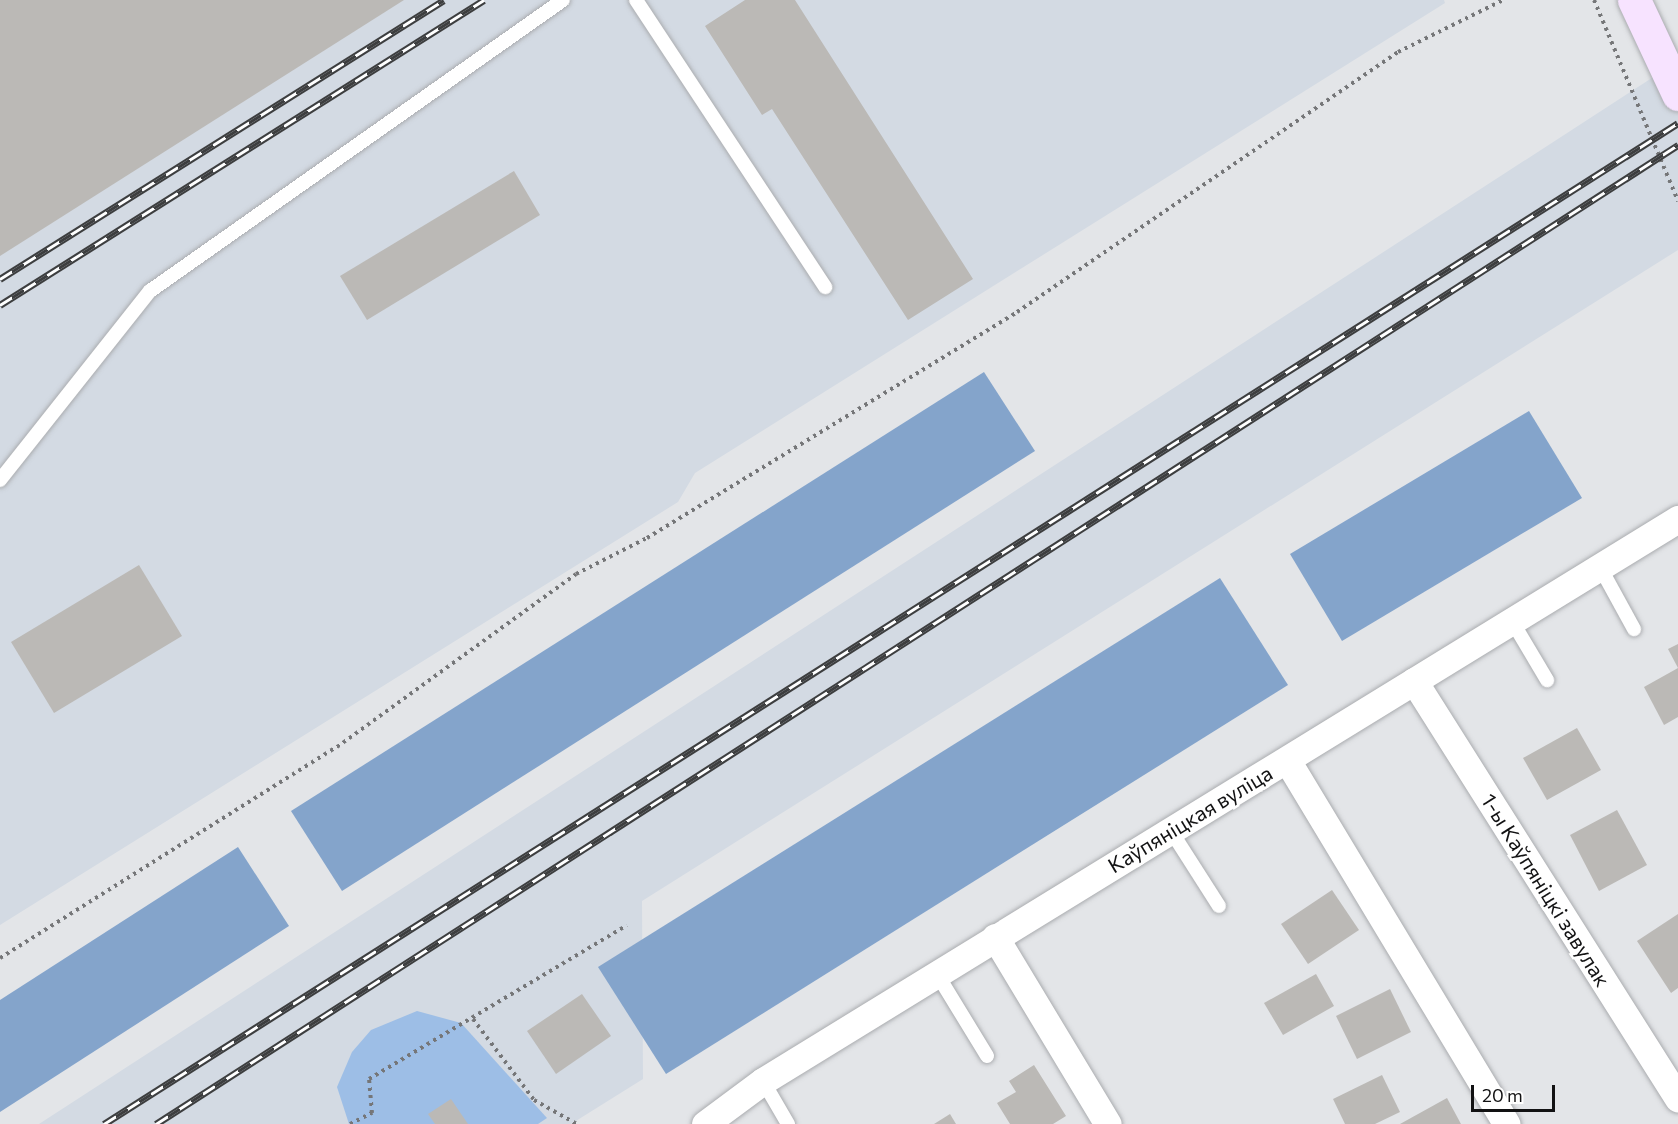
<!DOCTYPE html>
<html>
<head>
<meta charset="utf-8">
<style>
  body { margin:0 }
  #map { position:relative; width:1678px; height:1124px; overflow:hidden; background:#e3e5e8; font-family:Commissioner,sans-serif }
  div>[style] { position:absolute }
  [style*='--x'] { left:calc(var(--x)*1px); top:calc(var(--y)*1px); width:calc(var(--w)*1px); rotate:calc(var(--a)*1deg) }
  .built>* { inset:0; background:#d3dae3 }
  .green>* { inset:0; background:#9dbee6 }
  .forest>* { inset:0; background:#84a4cb }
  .building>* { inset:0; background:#bbb9b6 }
  .path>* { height:4px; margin-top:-2px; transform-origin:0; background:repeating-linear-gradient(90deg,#757678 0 3px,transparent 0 7.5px) }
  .roads { filter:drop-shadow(0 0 2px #aaacaf) drop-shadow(0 0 2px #aaacaf) }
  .lane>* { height:14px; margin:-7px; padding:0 7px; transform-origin:7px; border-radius:7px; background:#fff }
  .street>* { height:27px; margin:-13.5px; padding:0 13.5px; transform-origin:13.5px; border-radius:13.5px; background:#fff }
  .secondary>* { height:33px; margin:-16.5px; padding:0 16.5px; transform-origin:16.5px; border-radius:16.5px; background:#f7e3ff }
  .rail>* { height:7px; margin-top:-3.5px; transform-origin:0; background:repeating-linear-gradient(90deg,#fff 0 14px,#3d3e3f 0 28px); box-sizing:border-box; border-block:2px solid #3d3e3f }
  span { translate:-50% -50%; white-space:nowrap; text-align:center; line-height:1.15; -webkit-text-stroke:5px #fff; paint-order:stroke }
  .street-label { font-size:21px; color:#121213 }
  .scale { position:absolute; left:1471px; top:1085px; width:84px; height:27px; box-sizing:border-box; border:3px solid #121213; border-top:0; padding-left:8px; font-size:18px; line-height:21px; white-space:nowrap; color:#121213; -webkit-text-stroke:4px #fff; paint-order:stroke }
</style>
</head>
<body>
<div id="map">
  <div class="built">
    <div style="clip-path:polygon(0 0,1444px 0,1445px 3px,695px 473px,678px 502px,0 925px)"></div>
    <div style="clip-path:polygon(1678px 61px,1678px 250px,642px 901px,643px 1079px,571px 1124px,39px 1124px)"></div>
  </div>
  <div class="green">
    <div style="clip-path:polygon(417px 1011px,461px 1023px,547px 1118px,538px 1124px,349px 1124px,337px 1087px,352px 1052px,371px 1030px)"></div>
  </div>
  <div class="forest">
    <div style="clip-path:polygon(984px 372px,1035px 451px,342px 891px,291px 811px)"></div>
    <div style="clip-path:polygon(1529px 411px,1582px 498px,1342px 641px,1290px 554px)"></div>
    <div style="clip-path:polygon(1220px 578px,1288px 685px,666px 1074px,598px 967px)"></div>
    <div style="clip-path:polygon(238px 847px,289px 926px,0 1112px,0 1000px)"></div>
  </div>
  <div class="building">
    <div style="clip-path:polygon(0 0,404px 0,0 256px)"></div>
    <div style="clip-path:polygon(745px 0,795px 0,973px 279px,908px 320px,772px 109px,762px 115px,705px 26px)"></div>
    <div style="clip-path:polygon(514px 171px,540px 215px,367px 320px,340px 276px)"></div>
    <div style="clip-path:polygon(139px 565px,182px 636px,54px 713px,11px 642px)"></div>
    <div style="clip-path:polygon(1678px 644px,1678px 668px,1668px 649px)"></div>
    <div style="clip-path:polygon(1678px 668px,1678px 717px,1664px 725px,1644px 687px)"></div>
    <div style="clip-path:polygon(1577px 728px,1601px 770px,1547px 800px,1523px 758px)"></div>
    <div style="clip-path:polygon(1617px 810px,1647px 865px,1599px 891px,1570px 835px)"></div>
    <div style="clip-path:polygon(1332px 890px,1359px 930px,1308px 964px,1281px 924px)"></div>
    <div style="clip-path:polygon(1678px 914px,1678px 988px,1671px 993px,1637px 941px)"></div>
    <div style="clip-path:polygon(1316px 974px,1334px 1006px,1283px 1035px,1264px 1003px)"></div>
    <div style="clip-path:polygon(1390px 989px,1411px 1032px,1357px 1059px,1336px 1016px)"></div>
    <div style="clip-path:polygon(582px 994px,611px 1036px,556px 1074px,527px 1031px)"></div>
    <div style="clip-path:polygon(1034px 1065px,1066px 1116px,1053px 1124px,1010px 1124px,997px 1103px,1016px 1092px,1009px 1081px)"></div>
    <div style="clip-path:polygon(1382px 1075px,1400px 1112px,1375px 1124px,1345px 1124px,1333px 1099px)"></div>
    <div style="clip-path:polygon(1447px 1098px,1461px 1124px,1400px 1124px)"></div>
    <div style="clip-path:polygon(451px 1099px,468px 1124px,435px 1124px,428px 1114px)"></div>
    <div style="clip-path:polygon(950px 1114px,956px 1124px,934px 1124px)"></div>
  </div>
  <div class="path">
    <div style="--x:1594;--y:0;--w:218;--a:67.3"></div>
    <div style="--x:0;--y:958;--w:398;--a:-32.1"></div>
    <div style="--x:337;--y:747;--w:295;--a:-35.9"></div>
    <div style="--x:576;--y:574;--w:80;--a:-26.9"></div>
    <div style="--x:647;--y:538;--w:434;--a:-31.4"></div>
    <div style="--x:1017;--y:312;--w:461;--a:-34.3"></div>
    <div style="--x:1398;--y:52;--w:117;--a:-26.3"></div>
    <div style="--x:473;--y:1019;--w:101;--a:53"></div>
    <div style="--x:534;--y:1100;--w:49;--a:29.2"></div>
    <div style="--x:350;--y:1124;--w:25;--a:-27"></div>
    <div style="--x:372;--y:1113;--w:34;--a:-95"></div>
    <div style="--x:369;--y:1079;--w:300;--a:-30.8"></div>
  </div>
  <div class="roads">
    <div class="lane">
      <div style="--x:636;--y:0;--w:344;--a:56.6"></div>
      <div style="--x:0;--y:480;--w:241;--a:-51.6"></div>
      <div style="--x:150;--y:291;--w:505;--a:-35.17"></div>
      <div style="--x:1600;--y:567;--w:71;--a:61.3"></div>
      <div style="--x:1512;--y:621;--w:69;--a:59.3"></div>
      <div style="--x:1171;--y:831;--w:89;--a:57.4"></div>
      <div style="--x:937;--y:974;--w:96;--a:58.6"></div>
      <div style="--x:763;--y:1081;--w:50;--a:59.8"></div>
    </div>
    <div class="street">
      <div style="--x:1414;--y:681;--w:494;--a:57.7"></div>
      <div style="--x:1287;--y:760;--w:425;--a:58.9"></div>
      <div style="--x:995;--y:937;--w:218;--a:58.9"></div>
      <div style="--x:705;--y:1124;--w:72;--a:-36.6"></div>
      <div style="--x:763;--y:1081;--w:1074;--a:-31.56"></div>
    </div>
    <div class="secondary">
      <div style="--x:1634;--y:0;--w:104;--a:64.9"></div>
    </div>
  </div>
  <div class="rail">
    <div style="--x:0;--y:279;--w:524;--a:-32.14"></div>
    <div style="--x:0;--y:305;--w:572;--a:-32.22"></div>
    <div style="--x:104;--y:1124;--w:1865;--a:-32.45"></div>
    <div style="--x:156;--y:1124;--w:1810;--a:-32.75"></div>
  </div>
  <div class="street-label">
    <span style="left:1190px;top:819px;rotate:-31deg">Каўпяніцкая вуліца</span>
    <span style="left:1546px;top:890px;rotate:58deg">1-ы Каўпяніцкі завулак</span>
  </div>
  <div class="scale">20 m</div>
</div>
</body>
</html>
